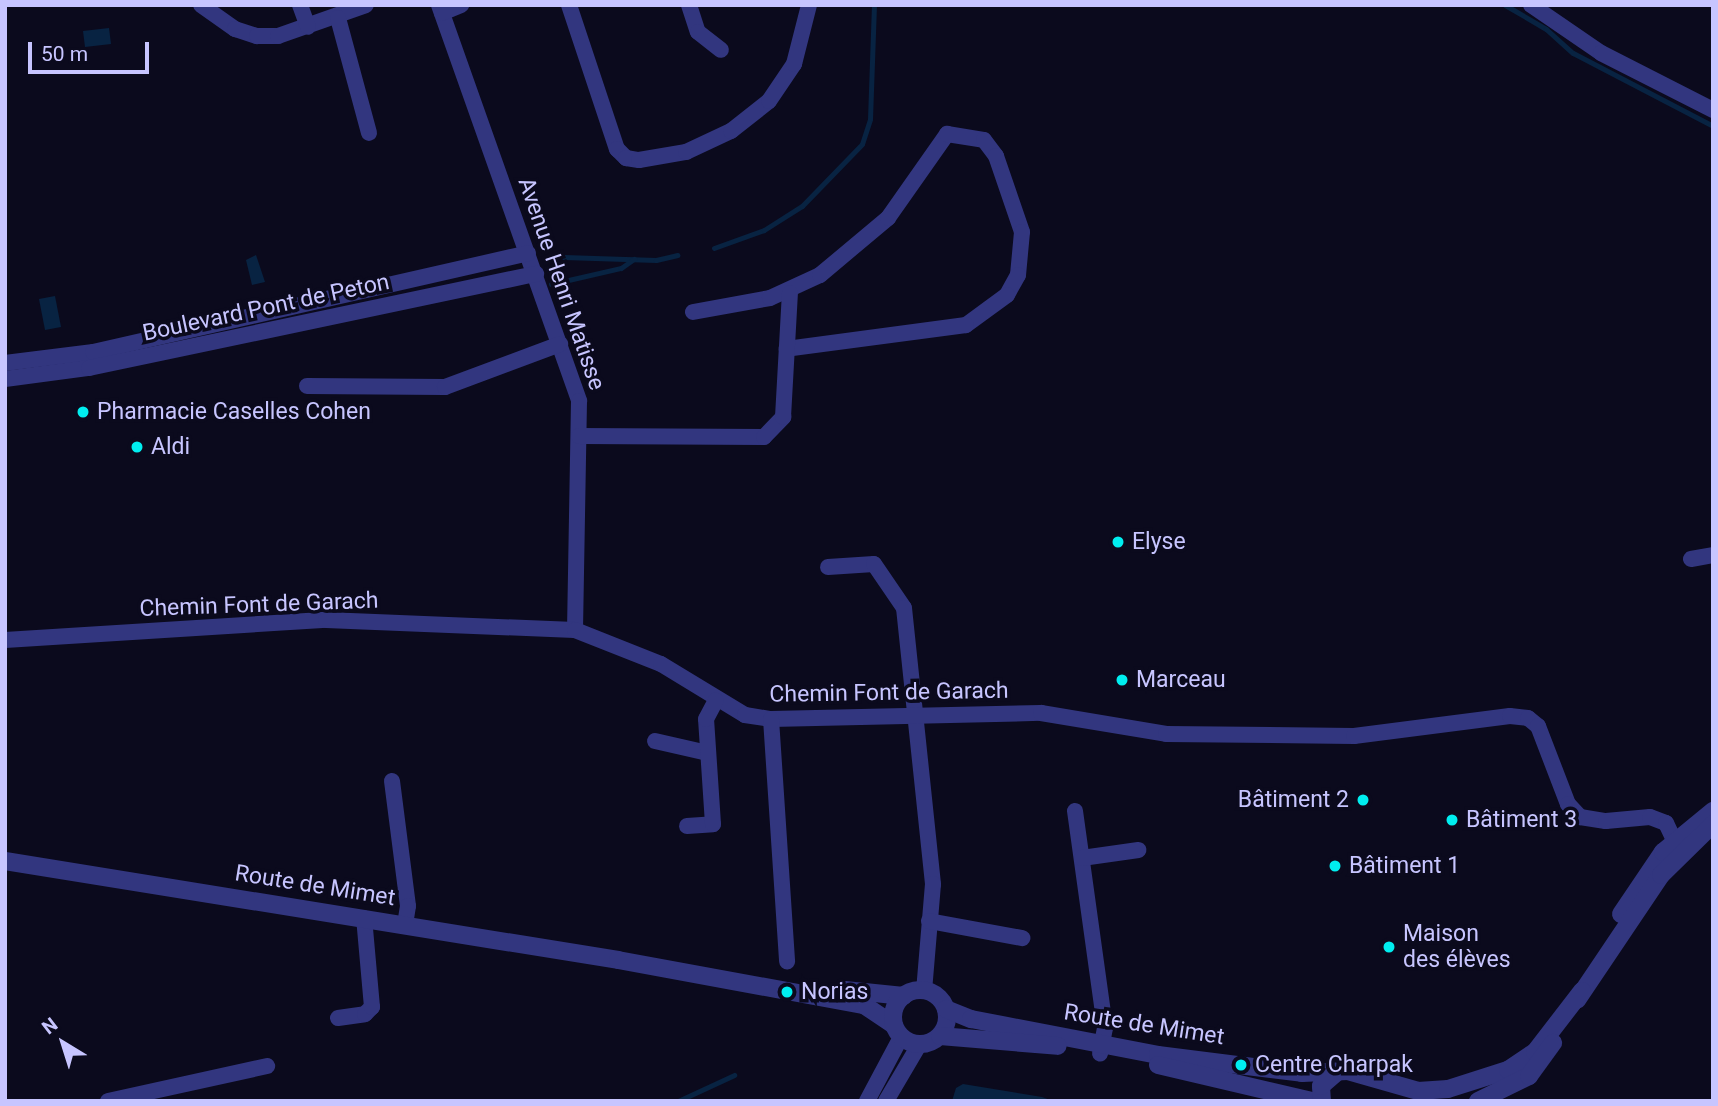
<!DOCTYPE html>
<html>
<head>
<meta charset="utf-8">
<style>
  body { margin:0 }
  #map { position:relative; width:1718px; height:1106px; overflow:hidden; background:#0b0a1d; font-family:Roboto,sans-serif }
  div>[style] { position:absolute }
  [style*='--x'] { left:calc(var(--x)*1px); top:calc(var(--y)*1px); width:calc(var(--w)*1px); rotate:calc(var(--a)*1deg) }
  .water>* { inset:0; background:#082342 }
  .stream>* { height:5px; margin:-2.5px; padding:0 2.5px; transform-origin:2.5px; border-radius:2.5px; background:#082342 }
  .minor>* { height:16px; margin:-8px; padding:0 8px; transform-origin:8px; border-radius:8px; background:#32367f }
  .tertiary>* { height:18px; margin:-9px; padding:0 9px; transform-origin:9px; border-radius:9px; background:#32367f }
  .tertiary>.ring { margin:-9px; padding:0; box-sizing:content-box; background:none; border:18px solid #32367f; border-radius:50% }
  .dots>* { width:19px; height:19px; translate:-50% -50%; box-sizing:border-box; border:4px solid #0b0a1d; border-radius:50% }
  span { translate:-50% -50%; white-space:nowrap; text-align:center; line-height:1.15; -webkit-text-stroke:7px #0b0a1d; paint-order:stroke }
  .street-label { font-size:23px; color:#c7c5ff }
  .poi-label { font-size:23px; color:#c7c5ff }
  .left { translate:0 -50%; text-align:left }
  .right { translate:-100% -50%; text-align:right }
  .frame { position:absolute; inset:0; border:7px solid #c7c5ff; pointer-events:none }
  .north { position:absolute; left:28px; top:1008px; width:70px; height:70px; -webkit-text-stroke:5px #0b0a1d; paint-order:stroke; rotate:322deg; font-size:19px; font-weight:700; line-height:28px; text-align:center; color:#c7c5ff }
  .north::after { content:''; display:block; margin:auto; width:24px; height:32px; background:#c7c5ff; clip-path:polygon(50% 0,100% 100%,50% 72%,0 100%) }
  .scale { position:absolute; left:28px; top:42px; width:121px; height:32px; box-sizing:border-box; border:4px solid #c7c5ff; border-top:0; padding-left:9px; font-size:21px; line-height:24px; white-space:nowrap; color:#c7c5ff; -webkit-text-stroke:5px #0b0a1d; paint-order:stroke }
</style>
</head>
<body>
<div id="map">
  <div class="water">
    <div style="clip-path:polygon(109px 28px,111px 44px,85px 47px,83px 31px)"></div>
    <div style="clip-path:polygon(256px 255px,265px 282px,252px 285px,246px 260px)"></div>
    <div style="clip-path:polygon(55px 296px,61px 327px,45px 330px,39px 299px)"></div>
    <div style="clip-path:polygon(963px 1084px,1042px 1097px,1053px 1101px,952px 1101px,956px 1088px)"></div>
  </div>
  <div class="stream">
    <div style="--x:1505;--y:5;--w:48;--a:30.3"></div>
    <div style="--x:1546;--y:29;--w:36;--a:42"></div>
    <div style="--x:1573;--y:53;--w:158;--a:27.5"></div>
    <div style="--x:714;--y:248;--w:53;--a:-19.8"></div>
    <div style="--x:764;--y:230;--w:45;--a:-32.3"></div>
    <div style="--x:802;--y:206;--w:86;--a:-45.9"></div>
    <div style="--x:862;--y:144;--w:26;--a:-72"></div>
    <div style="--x:870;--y:119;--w:114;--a:-88"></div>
    <div style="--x:564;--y:257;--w:92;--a:1.9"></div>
    <div style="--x:656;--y:260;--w:22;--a:-13"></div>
    <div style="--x:551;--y:284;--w:72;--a:-12.9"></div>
    <div style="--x:621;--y:268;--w:16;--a:-35"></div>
    <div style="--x:678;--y:1101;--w:62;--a:-24.9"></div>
  </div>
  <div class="minor">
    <div style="--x:201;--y:5;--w:42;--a:35.2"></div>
    <div style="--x:235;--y:29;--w:23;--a:18"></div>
    <div style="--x:257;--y:36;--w:21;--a:0"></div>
    <div style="--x:278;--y:36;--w:93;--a:-19.4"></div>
    <div style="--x:300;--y:5;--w:23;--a:70"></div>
    <div style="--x:439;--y:5;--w:420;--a:70.5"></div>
    <div style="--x:579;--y:401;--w:229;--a:91"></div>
    <div style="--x:569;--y:5;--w:152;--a:71.6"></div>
    <div style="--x:617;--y:149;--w:13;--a:45"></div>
    <div style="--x:626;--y:158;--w:13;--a:9"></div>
    <div style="--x:639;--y:160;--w:48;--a:-9.7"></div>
    <div style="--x:686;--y:152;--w:50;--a:-25"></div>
    <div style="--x:731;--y:131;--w:48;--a:-38.3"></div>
    <div style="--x:769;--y:101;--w:45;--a:-56"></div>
    <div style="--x:794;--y:64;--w:61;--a:-75.7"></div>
    <div style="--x:689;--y:5;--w:28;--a:72"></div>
    <div style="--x:698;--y:32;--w:29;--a:38"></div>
    <div style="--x:1531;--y:5;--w:85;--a:34.4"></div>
    <div style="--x:1601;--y:53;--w:126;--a:27"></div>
    <div style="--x:442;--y:13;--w:21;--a:-23"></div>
    <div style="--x:338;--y:18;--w:119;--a:74.9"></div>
    <div style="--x:693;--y:312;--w:78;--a:-10.3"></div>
    <div style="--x:770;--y:298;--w:55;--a:-24.7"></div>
    <div style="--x:820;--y:275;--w:89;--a:-40"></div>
    <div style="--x:888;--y:218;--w:103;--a:-54.9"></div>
    <div style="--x:947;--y:134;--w:37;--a:9"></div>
    <div style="--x:984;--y:140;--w:20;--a:53"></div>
    <div style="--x:996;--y:156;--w:80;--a:71.1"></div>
    <div style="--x:1022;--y:232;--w:43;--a:95.3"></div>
    <div style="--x:1018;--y:275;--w:23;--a:119"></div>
    <div style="--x:1007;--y:295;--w:51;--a:143.8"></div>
    <div style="--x:966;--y:325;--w:181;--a:172.4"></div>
    <div style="--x:5;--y:363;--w:89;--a:-7.1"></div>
    <div style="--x:93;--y:352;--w:446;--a:-12.8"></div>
    <div style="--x:5;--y:379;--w:85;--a:-7.5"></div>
    <div style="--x:89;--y:368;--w:457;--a:-11.9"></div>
    <div style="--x:307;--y:386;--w:138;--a:0.4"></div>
    <div style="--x:445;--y:387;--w:123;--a:-20.5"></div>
    <div style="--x:579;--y:436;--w:185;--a:0.3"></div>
    <div style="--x:764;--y:437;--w:28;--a:-46"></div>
    <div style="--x:783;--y:417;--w:124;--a:-86.8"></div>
    <div style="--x:1691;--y:559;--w:22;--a:-10"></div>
    <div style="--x:828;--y:567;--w:46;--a:-3.7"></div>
    <div style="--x:874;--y:564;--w:53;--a:55.7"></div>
    <div style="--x:904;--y:608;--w:278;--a:84"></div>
    <div style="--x:933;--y:884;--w:107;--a:94.8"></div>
    <div style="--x:5;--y:640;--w:322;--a:-3.6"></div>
    <div style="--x:326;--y:620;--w:249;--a:2.3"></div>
    <div style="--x:575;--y:630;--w:92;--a:21.6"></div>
    <div style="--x:661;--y:664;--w:98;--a:31.3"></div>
    <div style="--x:745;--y:715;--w:26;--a:9"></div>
    <div style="--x:771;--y:719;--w:270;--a:-1.3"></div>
    <div style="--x:1041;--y:713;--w:127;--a:9.5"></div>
    <div style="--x:1166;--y:734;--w:188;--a:0.6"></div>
    <div style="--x:1354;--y:736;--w:157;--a:-7.3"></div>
    <div style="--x:1510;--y:716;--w:18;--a:6"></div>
    <div style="--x:1528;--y:718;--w:13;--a:39"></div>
    <div style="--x:1538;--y:726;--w:84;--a:69"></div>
    <div style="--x:1568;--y:804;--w:18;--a:47"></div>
    <div style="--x:1580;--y:817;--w:26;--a:9"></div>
    <div style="--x:1606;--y:821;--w:44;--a:-5.2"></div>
    <div style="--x:1650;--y:817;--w:17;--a:21"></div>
    <div style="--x:1666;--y:823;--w:19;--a:65"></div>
    <div style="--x:771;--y:719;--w:243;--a:86.2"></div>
    <div style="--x:655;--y:741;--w:54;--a:12.8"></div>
    <div style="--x:392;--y:781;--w:126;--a:82.7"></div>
    <div style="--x:408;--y:906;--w:19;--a:99"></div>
    <div style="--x:1075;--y:811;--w:219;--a:82.1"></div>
    <div style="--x:1105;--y:1028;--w:26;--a:101"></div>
    <div style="--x:687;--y:826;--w:26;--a:-4"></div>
    <div style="--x:713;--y:824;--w:105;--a:-93.8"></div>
    <div style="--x:706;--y:719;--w:21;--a:-62"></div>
    <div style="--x:1082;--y:858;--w:57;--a:-8.1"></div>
    <div style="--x:929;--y:921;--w:95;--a:10.4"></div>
    <div style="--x:338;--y:1018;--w:27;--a:-8"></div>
    <div style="--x:365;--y:1014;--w:10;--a:-45"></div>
    <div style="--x:372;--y:1007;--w:89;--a:-95.1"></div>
    <div style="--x:108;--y:1101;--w:163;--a:-12.4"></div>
    <div style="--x:867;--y:1101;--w:72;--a:-62"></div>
    <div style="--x:886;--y:1101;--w:65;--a:-59.5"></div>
  </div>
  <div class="tertiary">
    <div style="--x:5;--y:861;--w:621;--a:9.17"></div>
    <div style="--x:618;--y:960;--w:250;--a:10.4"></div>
    <div style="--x:864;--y:1005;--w:36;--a:34"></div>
    <div style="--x:1621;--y:914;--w:75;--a:-55.9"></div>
    <div style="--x:1663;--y:852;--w:65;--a:-39.4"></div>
    <div style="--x:845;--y:990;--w:59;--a:5.8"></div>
    <div class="ring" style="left:893px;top:990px;width:36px;height:36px"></div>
    <div style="--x:1577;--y:1000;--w:151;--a:-56.1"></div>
    <div style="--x:1661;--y:875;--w:73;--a:-44.4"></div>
    <div style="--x:946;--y:1009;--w:27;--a:22"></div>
    <div style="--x:971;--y:1019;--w:190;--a:10.9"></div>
    <div style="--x:1158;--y:1055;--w:145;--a:7.1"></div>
    <div style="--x:1302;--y:1073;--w:46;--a:-2.5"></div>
    <div style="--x:1348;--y:1071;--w:73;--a:15.9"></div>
    <div style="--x:1418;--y:1091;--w:30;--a:-4"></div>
    <div style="--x:1448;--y:1089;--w:63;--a:-17.6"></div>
    <div style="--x:1508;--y:1070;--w:32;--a:-34"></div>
    <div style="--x:1535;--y:1052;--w:77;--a:-52.4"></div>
    <div style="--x:940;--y:1036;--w:118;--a:4.8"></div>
    <div style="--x:1158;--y:1065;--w:157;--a:13.2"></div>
    <div style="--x:1322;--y:1101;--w:15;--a:-94"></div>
    <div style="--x:1321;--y:1086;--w:21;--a:-41"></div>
    <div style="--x:1478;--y:1101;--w:57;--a:-26.1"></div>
    <div style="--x:1529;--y:1076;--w:41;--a:-54"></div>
  </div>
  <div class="dots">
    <div style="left:83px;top:412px;background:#00eef0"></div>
    <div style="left:137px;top:447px;background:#00eef0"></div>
    <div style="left:1118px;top:542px;background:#00eef0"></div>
    <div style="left:1122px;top:680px;background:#00eef0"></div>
    <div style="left:1363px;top:800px;background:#00eef0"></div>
    <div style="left:1452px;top:820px;background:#00eef0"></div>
    <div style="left:1335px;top:866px;background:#00eef0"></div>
    <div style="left:1389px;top:947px;background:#00eef0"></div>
    <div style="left:787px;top:992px;background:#00eef0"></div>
    <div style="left:1241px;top:1065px;background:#00eef0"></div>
  </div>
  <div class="street-label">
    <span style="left:561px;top:284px;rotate:71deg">Avenue Henri Matisse</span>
    <span style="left:266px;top:308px;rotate:-12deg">Boulevard Pont de Peton</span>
    <span style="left:259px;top:605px;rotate:-2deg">Chemin Font de Garach</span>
    <span style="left:889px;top:693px;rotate:-1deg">Chemin Font de Garach</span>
    <span style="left:315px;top:886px;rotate:9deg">Route de Mimet</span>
    <span style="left:1144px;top:1025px;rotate:9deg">Route de Mimet</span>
  </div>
  <div class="poi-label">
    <span class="left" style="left:97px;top:412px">Pharmacie Caselles Cohen</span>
    <span class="left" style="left:151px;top:447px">Aldi</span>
    <span class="left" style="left:1132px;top:542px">Elyse</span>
    <span class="left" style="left:1136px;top:680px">Marceau</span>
    <span class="right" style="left:1349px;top:800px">Bâtiment 2</span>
    <span class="left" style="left:1466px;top:820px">Bâtiment 3</span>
    <span class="left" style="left:1349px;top:866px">Bâtiment 1</span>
    <span class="left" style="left:1403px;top:947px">Maison<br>des élèves</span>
    <span class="left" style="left:801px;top:992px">Norias</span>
    <span class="left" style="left:1255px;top:1065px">Centre Charpak</span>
  </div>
  <div class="frame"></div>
  <div class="north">N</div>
  <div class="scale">50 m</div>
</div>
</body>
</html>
